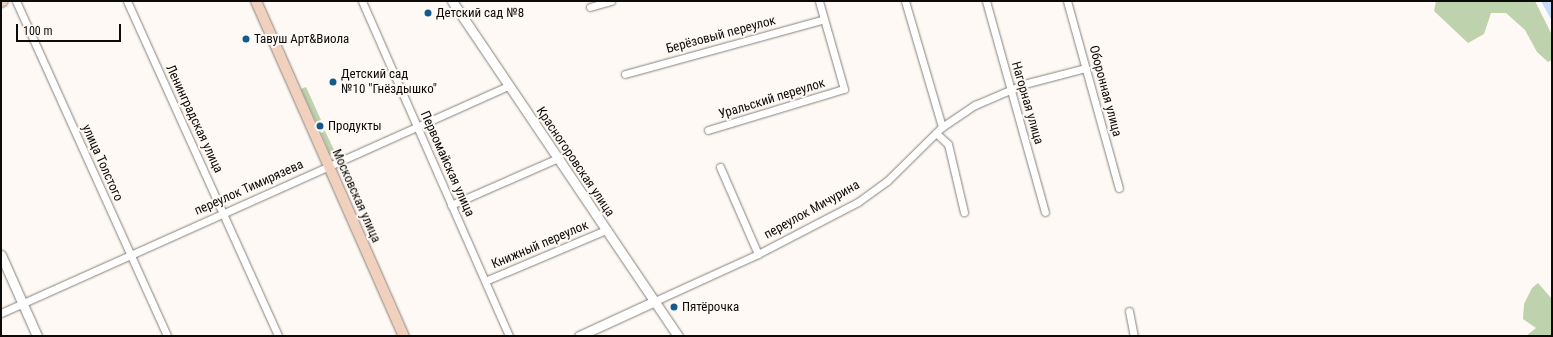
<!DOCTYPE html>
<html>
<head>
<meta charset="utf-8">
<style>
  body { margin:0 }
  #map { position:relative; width:1553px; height:337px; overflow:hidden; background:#fef9f4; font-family:"Roboto Condensed",sans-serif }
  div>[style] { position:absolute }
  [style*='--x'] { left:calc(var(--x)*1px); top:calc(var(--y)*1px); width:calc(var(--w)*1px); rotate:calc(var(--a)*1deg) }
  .green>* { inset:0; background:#bed2ad }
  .water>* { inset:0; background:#c4dbfc }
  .roads { filter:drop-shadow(0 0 1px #85817c) drop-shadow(0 0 1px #85817c) }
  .minor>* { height:7px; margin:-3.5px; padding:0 3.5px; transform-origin:3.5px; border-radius:3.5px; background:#fff }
  .tertiary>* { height:9px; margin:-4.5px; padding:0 4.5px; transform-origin:4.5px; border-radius:4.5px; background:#fff }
  .secondary>* { height:10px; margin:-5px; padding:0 5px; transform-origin:5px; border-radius:5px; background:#f2d0be }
  .dots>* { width:11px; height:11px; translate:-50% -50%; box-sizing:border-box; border:2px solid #fef9f4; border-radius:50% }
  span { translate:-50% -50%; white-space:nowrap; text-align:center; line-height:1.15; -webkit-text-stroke:4px #fef9f4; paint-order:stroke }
  .poi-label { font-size:13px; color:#0d0b09 }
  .left { translate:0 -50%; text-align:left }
  .street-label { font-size:13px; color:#0d0b09 }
  .frame { position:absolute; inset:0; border:2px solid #0d0b09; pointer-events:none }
  .scale { position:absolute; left:16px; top:24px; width:105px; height:18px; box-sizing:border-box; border:2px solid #0d0b09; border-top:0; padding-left:5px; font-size:12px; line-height:14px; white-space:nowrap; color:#0d0b09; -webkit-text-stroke:3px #fef9f4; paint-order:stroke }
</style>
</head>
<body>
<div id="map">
  <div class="green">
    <div style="clip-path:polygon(1436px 1px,1535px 1px,1552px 35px,1552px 60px,1548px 62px,1537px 52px,1525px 30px,1506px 13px,1491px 13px,1484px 34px,1468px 43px,1434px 11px)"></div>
    <div style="clip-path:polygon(306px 87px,321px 120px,316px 122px,301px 89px)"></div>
    <div style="clip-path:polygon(325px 131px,335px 152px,330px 154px,321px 133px)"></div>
    <div style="clip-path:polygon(1538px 283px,1552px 299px,1552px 336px,1526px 336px,1536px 328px,1523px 319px,1524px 304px,1532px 288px)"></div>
  </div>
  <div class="water">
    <div style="clip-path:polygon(1541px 1px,1552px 1px,1552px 21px)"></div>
  </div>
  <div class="roads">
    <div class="minor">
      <div style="--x:16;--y:1;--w:367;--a:65.7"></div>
      <div style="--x:127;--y:1;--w:367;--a:65.7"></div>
      <div style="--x:362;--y:1;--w:366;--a:66.3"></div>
      <div style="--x:905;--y:1;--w:131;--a:73.6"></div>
      <div style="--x:986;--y:1;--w:219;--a:74.4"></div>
      <div style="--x:1067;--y:1;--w:194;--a:74.5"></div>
      <div style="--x:590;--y:7;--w:22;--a:-16"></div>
      <div style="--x:625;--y:74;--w:206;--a:-15.4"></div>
      <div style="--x:708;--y:130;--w:142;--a:-16.8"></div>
      <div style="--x:844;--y:89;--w:91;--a:-105.9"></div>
      <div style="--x:936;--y:133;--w:16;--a:43"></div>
      <div style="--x:948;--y:144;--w:70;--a:76.8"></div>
      <div style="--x:720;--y:167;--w:95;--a:66.4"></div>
      <div style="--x:451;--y:205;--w:117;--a:-23.7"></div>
      <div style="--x:485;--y:281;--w:131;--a:-22.9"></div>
      <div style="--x:655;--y:301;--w:113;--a:-24.5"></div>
      <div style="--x:758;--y:254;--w:113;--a:-27.5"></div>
      <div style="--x:858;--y:202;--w:36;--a:-36"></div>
      <div style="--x:887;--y:181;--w:77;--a:-44.5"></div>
      <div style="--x:942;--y:127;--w:40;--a:-34"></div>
      <div style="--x:975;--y:105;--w:53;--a:-23.2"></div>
      <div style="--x:1024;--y:84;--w:64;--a:-14.5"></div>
      <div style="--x:1129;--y:311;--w:25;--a:79"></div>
      <div style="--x:1;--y:313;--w:555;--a:-24.12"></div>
    </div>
    <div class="tertiary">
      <div style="--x:452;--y:1;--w:404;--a:56"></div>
      <div style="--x:1;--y:255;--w:89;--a:66"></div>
      <div style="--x:579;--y:336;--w:84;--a:-24.7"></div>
    </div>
    <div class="secondary">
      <div style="--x:256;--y:1;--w:366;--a:66.2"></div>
      <div style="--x:1;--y:2;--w:2;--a:-27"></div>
    </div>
  </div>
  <div class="dots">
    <div style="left:428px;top:13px;background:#135a8e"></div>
    <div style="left:246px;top:39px;background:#135a8e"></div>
    <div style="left:333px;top:82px;background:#135a8e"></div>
    <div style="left:320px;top:126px;background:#135a8e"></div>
    <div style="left:674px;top:307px;background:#135a8e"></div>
  </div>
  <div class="poi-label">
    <span class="left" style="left:436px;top:13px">Детский сад №8</span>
    <span class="left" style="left:254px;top:39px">Тавуш Арт&amp;Виола</span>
    <span class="left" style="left:341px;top:82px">Детский сад<br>№10 "Гнёздышко"</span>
    <span class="left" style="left:328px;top:126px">Продукты</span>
    <span class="left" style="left:682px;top:307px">Пятёрочка</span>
  </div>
  <div class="street-label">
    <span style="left:721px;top:35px;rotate:-15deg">Берёзовый переулок</span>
    <span style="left:1105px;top:91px;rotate:75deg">Оборонная улица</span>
    <span style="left:772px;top:99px;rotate:-17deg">Уральский переулок</span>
    <span style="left:1027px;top:103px;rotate:74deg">Нагорная улица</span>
    <span style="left:194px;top:119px;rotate:65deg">Ленинградская улица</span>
    <span style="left:575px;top:162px;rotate:56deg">Красногоровская улица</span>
    <span style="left:102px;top:163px;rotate:66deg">улица Толстого</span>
    <span style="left:447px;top:164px;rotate:66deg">Первомайская улица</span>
    <span style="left:249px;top:188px;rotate:-24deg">переулок Тимирязева</span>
    <span style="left:356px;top:196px;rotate:66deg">Московская улица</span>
    <span style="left:812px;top:210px;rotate:-29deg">переулок Мичурина</span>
    <span style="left:540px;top:245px;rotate:-23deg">Книжный переулок</span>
  </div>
  <div class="frame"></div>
  <div class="scale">100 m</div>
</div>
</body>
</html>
